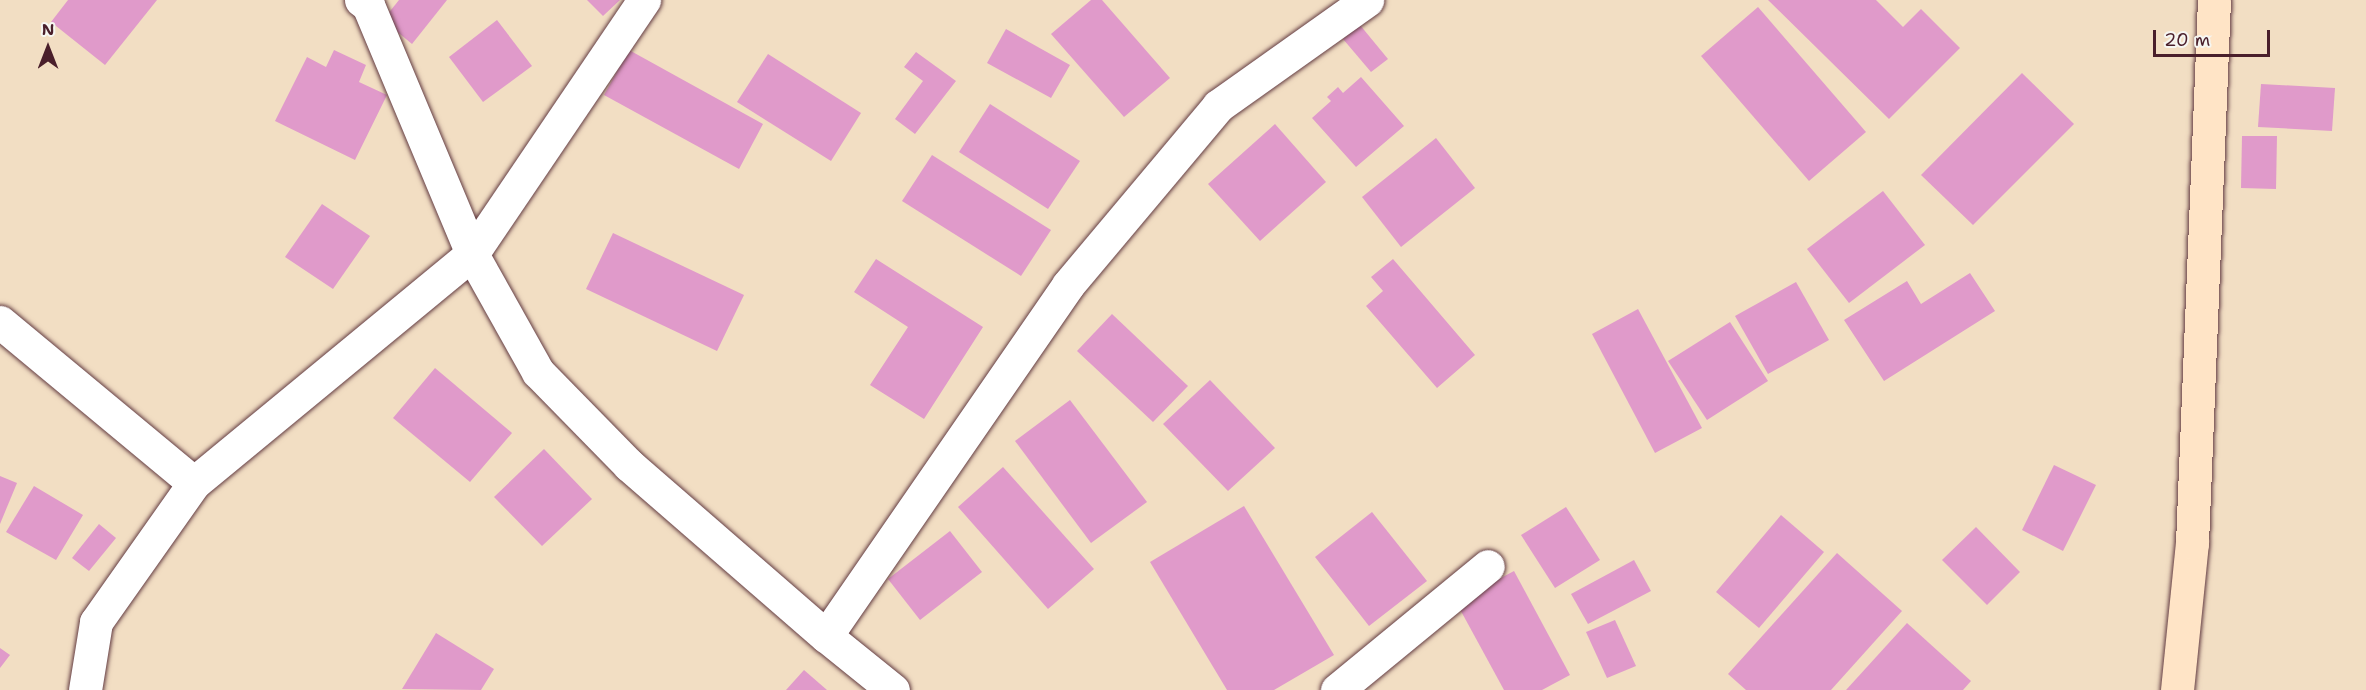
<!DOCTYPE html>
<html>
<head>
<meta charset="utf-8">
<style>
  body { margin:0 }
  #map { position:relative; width:2366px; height:690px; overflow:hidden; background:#f2dec3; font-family:"Shantell Sans",sans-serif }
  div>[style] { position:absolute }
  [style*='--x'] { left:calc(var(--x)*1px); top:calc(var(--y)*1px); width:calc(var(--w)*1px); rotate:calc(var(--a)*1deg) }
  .building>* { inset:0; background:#e09aca }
  .roads { filter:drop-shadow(0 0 2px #633c42) drop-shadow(0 0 2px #633c42) }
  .street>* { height:33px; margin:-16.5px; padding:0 16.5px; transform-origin:16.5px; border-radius:16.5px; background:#fff }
  .secondary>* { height:33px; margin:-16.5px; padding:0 16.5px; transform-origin:16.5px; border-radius:16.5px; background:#ffe4c6 }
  span { translate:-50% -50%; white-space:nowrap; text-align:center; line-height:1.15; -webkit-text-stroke:4.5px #f6f6f2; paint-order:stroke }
  .north { position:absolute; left:18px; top:18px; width:60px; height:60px; -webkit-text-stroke:4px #f6f6f2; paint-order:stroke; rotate:0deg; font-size:16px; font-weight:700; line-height:24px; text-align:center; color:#4a1f2b }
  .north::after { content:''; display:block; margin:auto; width:21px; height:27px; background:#4a1f2b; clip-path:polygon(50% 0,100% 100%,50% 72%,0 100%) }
  .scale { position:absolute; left:2153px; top:30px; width:117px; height:27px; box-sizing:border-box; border:3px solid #4a1f2b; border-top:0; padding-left:8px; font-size:18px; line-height:21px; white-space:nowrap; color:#4a1f2b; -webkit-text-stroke:4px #f6f6f2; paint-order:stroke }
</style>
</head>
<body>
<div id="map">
  <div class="building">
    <div style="clip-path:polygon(68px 0,157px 0,105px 65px,51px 22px)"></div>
    <div style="clip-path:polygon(399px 0,447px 0,412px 44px,383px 20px)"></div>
    <div style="clip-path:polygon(587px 0,620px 0,603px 16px)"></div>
    <div style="clip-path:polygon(1091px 0,1102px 0,1170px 78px,1124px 117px,1051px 34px)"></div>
    <div style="clip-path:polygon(1768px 0,1876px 0,1903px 27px,1921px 9px,1960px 48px,1889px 119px)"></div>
    <div style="clip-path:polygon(1758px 7px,1866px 132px,1809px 181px,1701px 56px)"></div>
    <div style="clip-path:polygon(497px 20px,532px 66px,483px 102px,449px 57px)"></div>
    <div style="clip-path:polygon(1360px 25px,1388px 59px,1371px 72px,1343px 39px)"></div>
    <div style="clip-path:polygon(1006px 29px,1070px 65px,1051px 98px,987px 63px)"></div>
    <div style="clip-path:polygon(334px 50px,366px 65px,359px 82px,387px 95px,355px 160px,275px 121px,307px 57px,326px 67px)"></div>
    <div style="clip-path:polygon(629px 50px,763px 124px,739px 169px,604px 95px)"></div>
    <div style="clip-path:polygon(916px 52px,956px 81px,915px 134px,895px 119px,923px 81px,904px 67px)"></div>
    <div style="clip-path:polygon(768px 54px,861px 113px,831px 161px,737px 102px)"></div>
    <div style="clip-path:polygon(2022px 73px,2074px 124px,1973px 225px,1921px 175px)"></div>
    <div style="clip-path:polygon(1361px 77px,1404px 126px,1356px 167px,1312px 118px,1331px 101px,1327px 97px,1338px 87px,1343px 93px)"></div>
    <div style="clip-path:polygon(2261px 84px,2335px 88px,2332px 131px,2258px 127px)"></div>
    <div style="clip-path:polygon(990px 104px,1080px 161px,1048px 209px,959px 152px)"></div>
    <div style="clip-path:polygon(1275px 124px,1326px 182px,1260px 241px,1208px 184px)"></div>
    <div style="clip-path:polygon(2242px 136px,2277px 136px,2276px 189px,2241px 188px)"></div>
    <div style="clip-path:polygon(1436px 138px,1475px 188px,1401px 247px,1362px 197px)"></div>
    <div style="clip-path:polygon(932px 155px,1051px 230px,1021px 276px,902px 201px)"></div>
    <div style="clip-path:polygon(1883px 191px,1925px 245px,1849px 303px,1807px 249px)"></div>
    <div style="clip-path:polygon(322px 204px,370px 236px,333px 289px,285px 257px)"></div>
    <div style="clip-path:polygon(613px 233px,744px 295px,717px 351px,586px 289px)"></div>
    <div style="clip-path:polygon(876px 259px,983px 327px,924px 419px,870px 385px,908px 327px,854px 292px)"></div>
    <div style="clip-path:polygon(1393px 259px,1475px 355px,1437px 388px,1366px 306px,1383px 291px,1371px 277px)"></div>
    <div style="clip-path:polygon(1970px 273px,1995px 311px,1884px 381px,1844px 320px,1907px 281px,1921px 304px)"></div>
    <div style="clip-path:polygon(1796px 282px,1829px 340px,1768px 374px,1735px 316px)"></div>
    <div style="clip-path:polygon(1638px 309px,1702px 428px,1655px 453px,1592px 334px)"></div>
    <div style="clip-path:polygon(1112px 314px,1188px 386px,1153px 422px,1077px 351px)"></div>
    <div style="clip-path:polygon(1730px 322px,1768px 381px,1707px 420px,1668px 361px)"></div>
    <div style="clip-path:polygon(435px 368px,512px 433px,470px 482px,393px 418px)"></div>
    <div style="clip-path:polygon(1210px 380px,1275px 448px,1228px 491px,1163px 424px)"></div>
    <div style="clip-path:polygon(1070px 400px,1147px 502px,1091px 543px,1015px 441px)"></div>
    <div style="clip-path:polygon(544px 449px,592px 499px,542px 546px,494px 497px)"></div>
    <div style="clip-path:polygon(2054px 465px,2096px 485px,2063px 551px,2022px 530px)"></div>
    <div style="clip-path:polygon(1003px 467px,1094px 569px,1048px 609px,958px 507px)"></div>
    <div style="clip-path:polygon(0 476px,17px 483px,0 524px)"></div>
    <div style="clip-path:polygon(34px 486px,83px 515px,56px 560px,6px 532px)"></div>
    <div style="clip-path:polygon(1244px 506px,1334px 655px,1274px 690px,1227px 690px,1150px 562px)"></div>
    <div style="clip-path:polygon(1566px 507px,1600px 560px,1555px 588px,1521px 535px)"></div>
    <div style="clip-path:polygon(1372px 512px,1427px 581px,1369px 626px,1315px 557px)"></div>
    <div style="clip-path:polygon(1781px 515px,1824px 552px,1759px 628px,1716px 592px)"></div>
    <div style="clip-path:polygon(99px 524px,116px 538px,89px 571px,72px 558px)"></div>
    <div style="clip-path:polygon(1976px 527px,2020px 572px,1987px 605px,1942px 560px)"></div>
    <div style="clip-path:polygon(950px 531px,982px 572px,920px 620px,888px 579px)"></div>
    <div style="clip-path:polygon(1837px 553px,1902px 611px,1831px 690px,1746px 690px,1728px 674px)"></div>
    <div style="clip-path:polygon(1634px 560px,1651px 591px,1588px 624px,1571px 594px)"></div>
    <div style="clip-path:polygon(1514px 571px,1570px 675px,1542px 690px,1504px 690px,1456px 602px)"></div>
    <div style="clip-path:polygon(1615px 620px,1636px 666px,1607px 678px,1586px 632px)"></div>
    <div style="clip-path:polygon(1907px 623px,1971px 681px,1963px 690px,1846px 690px)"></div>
    <div style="clip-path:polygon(436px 633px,494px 669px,481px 690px,402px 689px)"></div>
    <div style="clip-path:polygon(0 648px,10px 655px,0 668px)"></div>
    <div style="clip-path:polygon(804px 670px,827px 690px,786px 690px)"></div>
  </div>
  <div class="roads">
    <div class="street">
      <div style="--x:361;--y:0;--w:9;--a:36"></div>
      <div style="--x:368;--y:5;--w:270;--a:67.3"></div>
      <div style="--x:472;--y:254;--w:135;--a:60.8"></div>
      <div style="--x:538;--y:372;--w:130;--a:45.6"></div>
      <div style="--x:629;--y:465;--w:261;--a:41"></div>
      <div style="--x:826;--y:636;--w:86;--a:38.9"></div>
      <div style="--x:0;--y:322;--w:252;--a:39.7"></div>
      <div style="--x:826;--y:636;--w:426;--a:-55.4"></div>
      <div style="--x:1068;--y:285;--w:234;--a:-50"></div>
      <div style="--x:1218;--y:106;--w:183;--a:-35.4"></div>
      <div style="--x:85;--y:690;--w:69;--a:-80.8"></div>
      <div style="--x:96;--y:622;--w:170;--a:-54.8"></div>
      <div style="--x:194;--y:483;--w:360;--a:-39.5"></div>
      <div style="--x:472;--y:254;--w:307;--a:-55.9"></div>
      <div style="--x:1337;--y:690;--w:195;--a:-39.4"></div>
    </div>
    <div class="secondary">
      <div style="--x:2177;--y:690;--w:148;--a:-84.2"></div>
      <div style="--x:2192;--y:543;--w:543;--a:-87.68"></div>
    </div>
  </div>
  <div class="north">N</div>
  <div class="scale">20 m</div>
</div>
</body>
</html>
